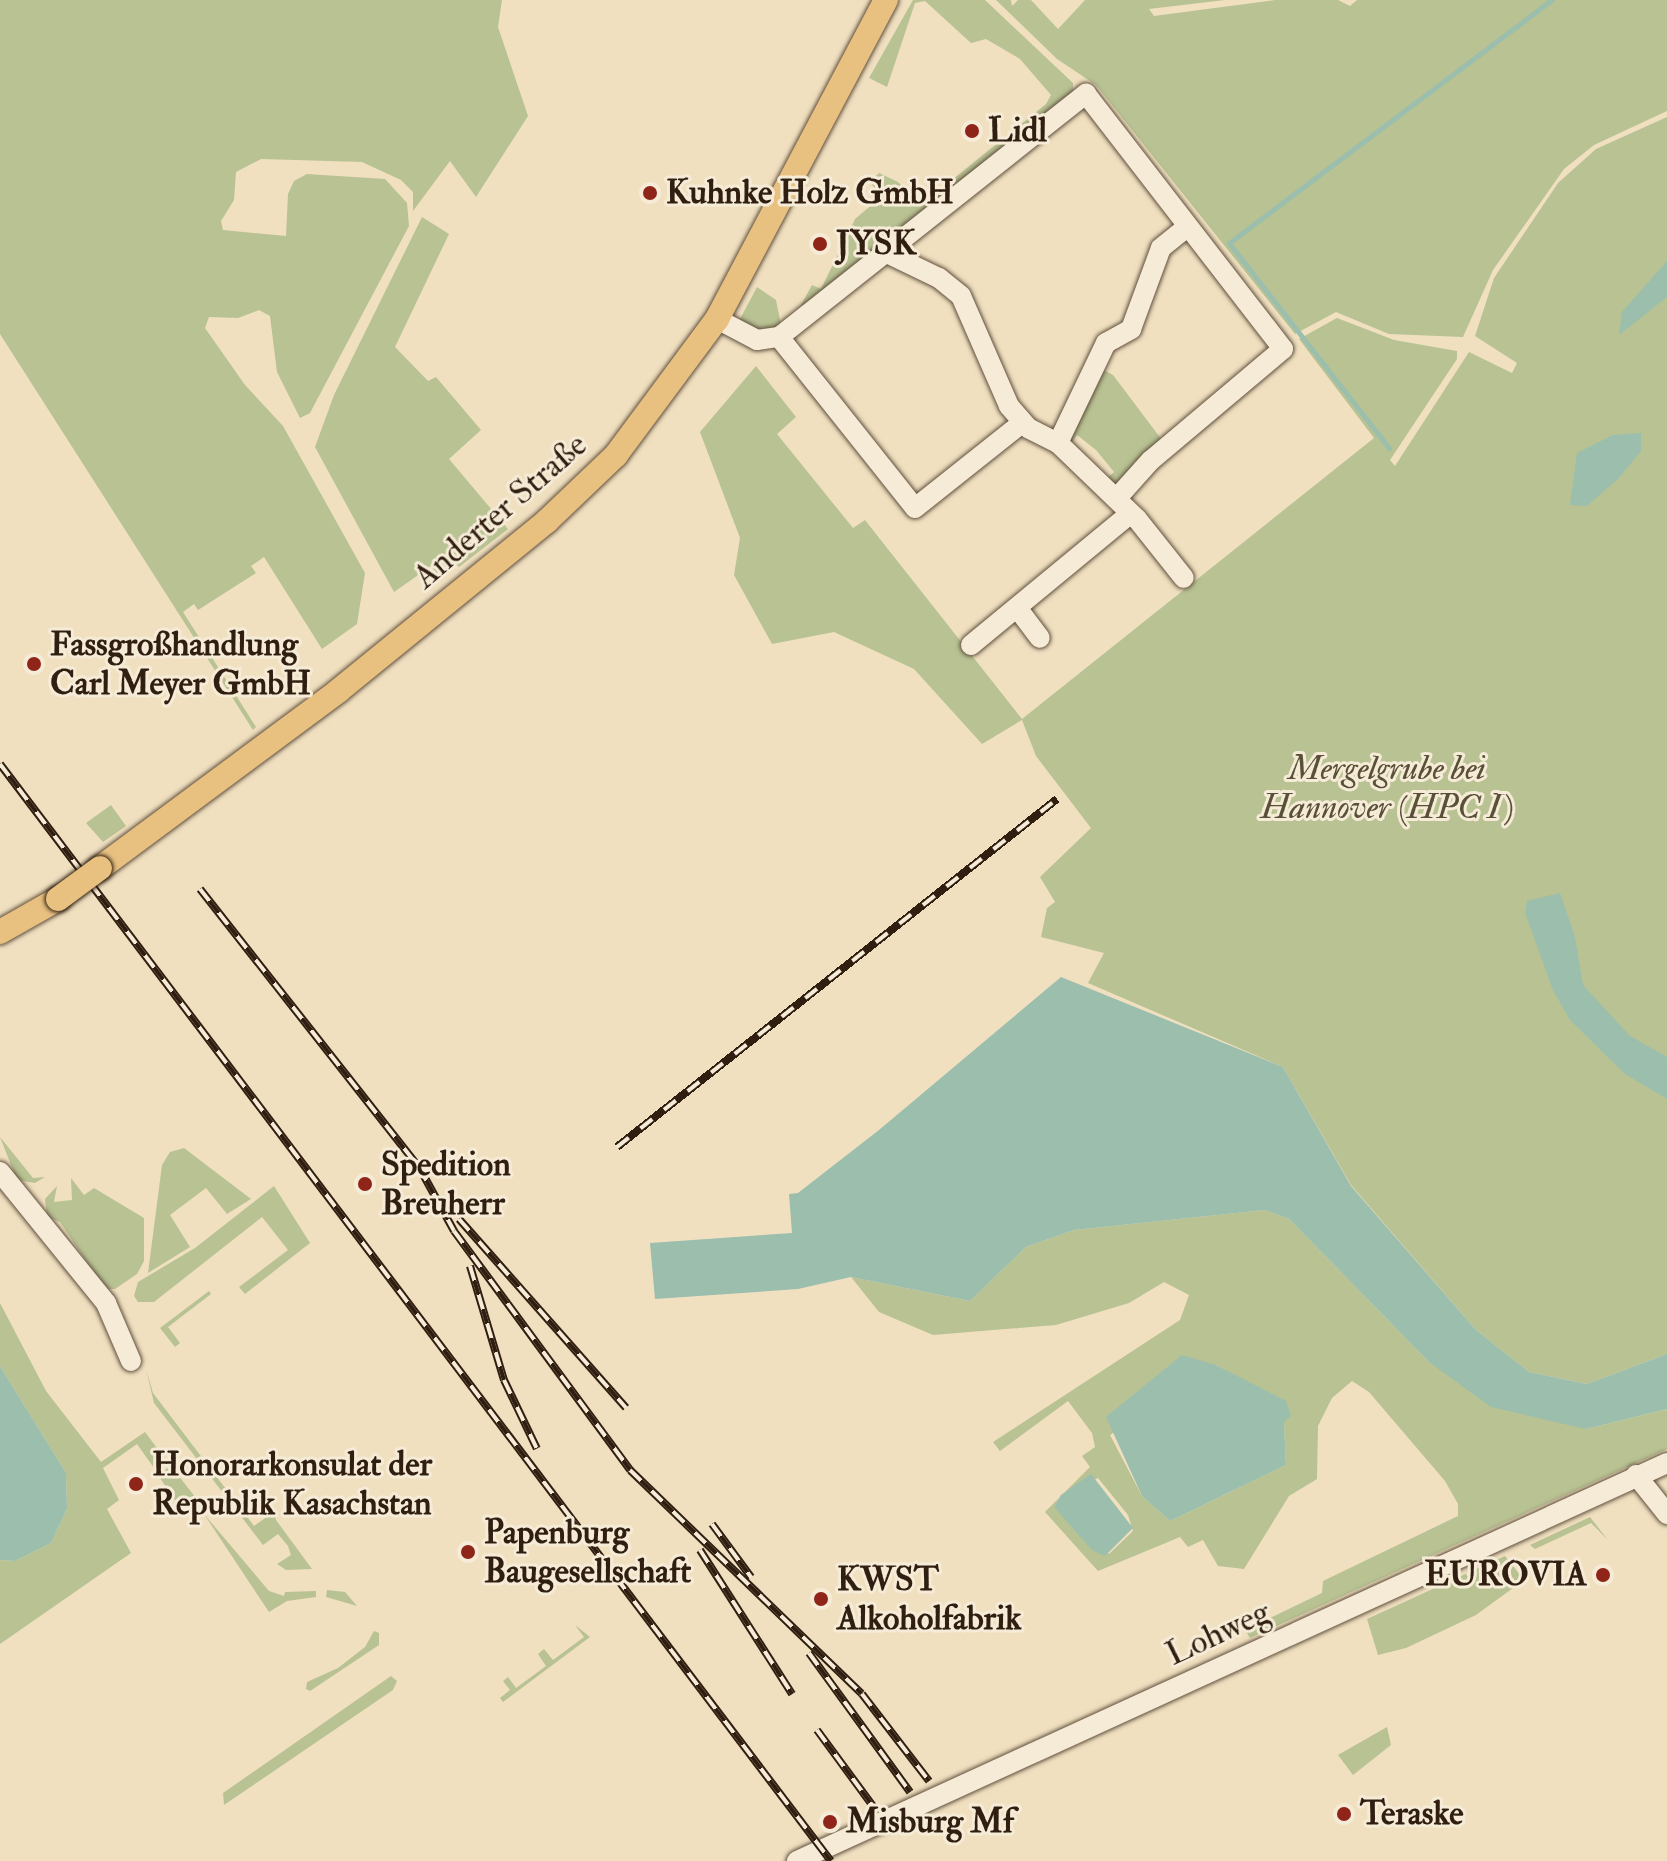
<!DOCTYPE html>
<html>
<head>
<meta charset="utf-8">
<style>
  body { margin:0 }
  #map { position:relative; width:1667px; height:1861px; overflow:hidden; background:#f0e0c0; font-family:"IM FELL Double Pica",serif }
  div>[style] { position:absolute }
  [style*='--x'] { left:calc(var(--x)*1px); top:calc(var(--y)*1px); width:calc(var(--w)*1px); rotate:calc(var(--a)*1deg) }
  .green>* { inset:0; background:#b8c293 }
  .water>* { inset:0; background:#9bbead }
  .stream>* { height:5px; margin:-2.5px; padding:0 2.5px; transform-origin:2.5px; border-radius:2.5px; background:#9bbead }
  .roads { filter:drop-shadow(0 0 2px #604f3d) drop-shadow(0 0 2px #604f3d) }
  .minor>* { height:20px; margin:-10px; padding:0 10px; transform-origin:10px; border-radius:10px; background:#f5ebd6 }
  .major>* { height:24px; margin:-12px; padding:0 12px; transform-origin:12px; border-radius:12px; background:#e8c080 }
  .rail>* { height:8px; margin-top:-4px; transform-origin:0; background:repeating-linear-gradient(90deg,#f5ebd6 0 15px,#301f11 0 30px); box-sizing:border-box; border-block:2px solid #301f11 }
  .bridges { filter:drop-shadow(0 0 2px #301f11) drop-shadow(0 0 2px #301f11) }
  .major-bridge>* { height:24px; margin:-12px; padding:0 12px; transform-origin:12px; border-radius:12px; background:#e8c080 }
  .dots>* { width:22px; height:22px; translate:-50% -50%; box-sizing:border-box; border:4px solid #f5ebd6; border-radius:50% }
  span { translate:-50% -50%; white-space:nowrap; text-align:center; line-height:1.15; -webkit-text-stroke:6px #f5ebd6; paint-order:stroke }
  .poi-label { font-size:34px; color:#301f11; font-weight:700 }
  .left { translate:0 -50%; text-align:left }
  .right { translate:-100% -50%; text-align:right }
  .street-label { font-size:34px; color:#301f11 }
  .park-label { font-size:34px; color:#595038; font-style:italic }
</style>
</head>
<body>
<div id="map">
  <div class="green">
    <div style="clip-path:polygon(0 0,502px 0,498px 27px,528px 116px,476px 197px,450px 161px,413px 211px,413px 192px,401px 180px,362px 162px,261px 159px,236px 172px,234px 200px,221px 221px,223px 230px,286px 236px,288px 194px,294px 181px,307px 174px,385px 179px,407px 203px,409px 226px,310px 413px,300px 418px,277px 372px,270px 316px,259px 310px,238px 318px,209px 317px,205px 328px,245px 385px,283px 426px,365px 573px,357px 624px,322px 649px,264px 557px,251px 566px,256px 573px,198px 610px,194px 604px,183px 612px,256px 727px,253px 730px,0 334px)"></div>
    <div style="clip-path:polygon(913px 0,985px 0,1073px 83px,1073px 93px,814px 305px,801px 305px,812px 285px,821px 289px,855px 219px,881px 197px,870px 182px,879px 173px,898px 182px,921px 205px,1046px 104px,1051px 95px,1020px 59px,986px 39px,971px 43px,925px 1px,915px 3px,887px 87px,869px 78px)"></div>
    <div style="clip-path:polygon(996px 0,1011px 0,1012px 6px,1018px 0,1031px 0,1058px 29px,1085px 0,1225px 0,1149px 9px,1154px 16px,1275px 0,1338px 0,1350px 6px,1357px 0,1667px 0,1667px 111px,1594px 145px,1564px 169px,1493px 270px,1463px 337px,1389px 334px,1336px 312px,1295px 334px,1096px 85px,1057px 59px)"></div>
    <div style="clip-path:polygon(1667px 117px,1667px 1354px,1587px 1384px,1529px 1372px,1476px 1330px,1351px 1185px,1283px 1067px,1088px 983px,1104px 953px,1041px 937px,1047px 908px,1055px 902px,1040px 877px,1091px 828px,1036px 756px,1022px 720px,982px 744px,914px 669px,834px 632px,772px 644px,734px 575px,740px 538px,700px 432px,756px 366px,796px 417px,777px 434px,853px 528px,865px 520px,1022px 719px,1374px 438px,1299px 339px,1337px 318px,1394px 340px,1457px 351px,1457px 359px,1390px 460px,1395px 466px,1469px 352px,1512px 373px,1517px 363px,1475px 336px,1494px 278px,1558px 183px,1596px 149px)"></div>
    <div style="clip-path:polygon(422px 217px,449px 234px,395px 347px,428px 381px,436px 377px,481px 430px,449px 459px,508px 529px,459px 567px,452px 561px,437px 574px,431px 566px,394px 592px,315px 447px,334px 395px)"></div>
    <div style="clip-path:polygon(757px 287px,776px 300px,781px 325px,766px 332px,748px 328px,740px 319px)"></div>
    <div style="clip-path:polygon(1100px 368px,1113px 375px,1162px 440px,1116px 486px,1106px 479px,1114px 472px,1096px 450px,1077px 435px,1071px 443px,1068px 439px)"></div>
    <div style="clip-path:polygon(111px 805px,126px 826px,103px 842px,86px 823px)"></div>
    <div style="clip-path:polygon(0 1137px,33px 1178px,45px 1177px,35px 1183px,17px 1180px)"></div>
    <div style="clip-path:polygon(184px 1148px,251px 1199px,227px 1214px,206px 1188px,170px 1215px,190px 1247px,148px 1273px,162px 1165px,170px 1152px)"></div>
    <div style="clip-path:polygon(71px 1178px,84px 1195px,94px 1188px,144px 1218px,144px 1261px,137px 1274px,115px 1289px,105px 1289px,60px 1222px,47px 1217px,45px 1199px,57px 1186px,54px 1202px,72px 1200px)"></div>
    <div style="clip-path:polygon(274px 1186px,310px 1243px,245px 1294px,239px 1287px,288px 1250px,262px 1217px,154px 1302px,138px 1302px,134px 1296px,138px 1282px,195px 1248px)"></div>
    <div style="clip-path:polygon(evenodd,1265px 1210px,1289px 1219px,1429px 1362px,1586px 1429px,1667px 1409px,1667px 1449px,1250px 1638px,1245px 1630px,1322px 1593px,1323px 1581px,1458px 1516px,1458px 1504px,1445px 1481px,1369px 1392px,1352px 1381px,1332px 1398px,1318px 1426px,1317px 1479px,1289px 1496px,1244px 1569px,1218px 1566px,1203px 1540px,1188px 1547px,1180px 1537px,1098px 1571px,1045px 1512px,1090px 1467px,1082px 1456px,1095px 1447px,1092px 1433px,1068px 1401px,1000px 1451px,993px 1442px,1180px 1320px,1189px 1295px,1164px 1282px,1129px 1303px,1056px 1325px,933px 1335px,879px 1312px,851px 1277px,970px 1301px,1026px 1247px,1074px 1230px,1265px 1210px,1216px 1365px,1244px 1380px,1284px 1422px,1286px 1465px,1170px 1521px,1142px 1496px,1110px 1435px,1216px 1365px,1265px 1210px,1098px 1478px,1128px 1515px,1133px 1531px,1109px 1554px,1054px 1507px,1061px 1495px,1098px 1478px)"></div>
    <div style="clip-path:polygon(209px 1291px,211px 1294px,168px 1327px,180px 1343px,175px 1347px,160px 1328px)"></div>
    <div style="clip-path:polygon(0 1303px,46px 1391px,101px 1462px,145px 1432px,166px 1460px,154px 1468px,137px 1444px,103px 1468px,119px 1500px,107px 1509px,131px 1553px,0 1644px,0 1560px,15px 1561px,51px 1543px,67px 1509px,66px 1473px,0 1366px)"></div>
    <div style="clip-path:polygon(146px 1369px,153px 1393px,254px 1526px,275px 1511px,276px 1520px,312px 1569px,286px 1570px,277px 1564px,291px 1555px,288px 1546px,278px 1534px,263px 1545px,154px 1403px)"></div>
    <div style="clip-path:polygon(171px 1466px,199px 1502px,185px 1515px,158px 1475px)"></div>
    <div style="clip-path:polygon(204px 1514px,269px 1591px,284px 1596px,285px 1592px,316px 1591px,316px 1597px,287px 1601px,269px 1612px)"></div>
    <div style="clip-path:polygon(1590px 1517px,1608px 1540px,1591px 1523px,1535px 1549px,1530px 1545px)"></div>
    <div style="clip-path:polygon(1505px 1556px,1524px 1580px,1476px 1615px,1406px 1648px,1378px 1655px,1367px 1619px)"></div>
    <div style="clip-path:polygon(327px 1590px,345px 1592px,357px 1606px,326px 1597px)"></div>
    <div style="clip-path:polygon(575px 1625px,590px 1637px,503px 1702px,500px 1698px,510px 1690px,503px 1681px,508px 1677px,516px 1688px,546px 1666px,538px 1654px,544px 1649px,553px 1660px,584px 1637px)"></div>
    <div style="clip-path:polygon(374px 1631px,379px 1633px,379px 1645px,310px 1691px,306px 1689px,307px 1682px,338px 1668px,365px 1647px)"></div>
    <div style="clip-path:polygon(391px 1676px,397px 1681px,393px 1690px,224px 1805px,223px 1793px)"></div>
    <div style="clip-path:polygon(1387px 1727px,1391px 1745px,1353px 1775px,1338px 1755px)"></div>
  </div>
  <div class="water">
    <div style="clip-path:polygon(1667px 261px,1667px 297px,1619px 335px,1622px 312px)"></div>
    <div style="clip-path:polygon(1641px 433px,1641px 451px,1618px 479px,1587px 506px,1570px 505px,1577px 453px,1613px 435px)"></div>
    <div style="clip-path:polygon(1560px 893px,1575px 937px,1583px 985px,1630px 1036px,1667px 1057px,1667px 1099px,1625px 1074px,1570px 1020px,1553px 990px,1525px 913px,1527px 901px)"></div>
    <div style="clip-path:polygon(1061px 977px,1283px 1067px,1351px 1186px,1476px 1330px,1529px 1372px,1587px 1384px,1667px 1354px,1667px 1409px,1586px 1429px,1491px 1407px,1429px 1362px,1289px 1219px,1265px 1210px,1074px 1230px,1026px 1247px,970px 1301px,851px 1277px,798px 1289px,655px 1299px,650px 1243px,792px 1233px,789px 1194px,798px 1193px,879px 1130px)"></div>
    <div style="clip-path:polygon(1182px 1355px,1216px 1365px,1286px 1401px,1291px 1416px,1284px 1422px,1286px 1465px,1170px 1521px,1142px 1496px,1106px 1417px)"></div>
    <div style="clip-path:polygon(0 1366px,66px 1473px,67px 1509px,51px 1543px,15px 1561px,0 1560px)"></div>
    <div style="clip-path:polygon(1091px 1474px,1133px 1528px,1105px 1556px,1092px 1550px,1054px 1507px,1061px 1495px)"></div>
  </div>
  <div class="stream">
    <div style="--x:1389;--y:448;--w:260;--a:-128"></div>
    <div style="--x:1229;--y:243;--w:404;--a:-37"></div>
  </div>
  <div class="roads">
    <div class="minor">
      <div style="--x:887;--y:253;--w:58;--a:25.7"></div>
      <div style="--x:939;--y:278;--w:28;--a:39"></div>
      <div style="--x:961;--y:296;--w:120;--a:66.4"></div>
      <div style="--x:1009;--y:406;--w:29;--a:49"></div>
      <div style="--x:1028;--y:428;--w:34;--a:27"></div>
      <div style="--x:1058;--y:443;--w:111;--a:-64.4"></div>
      <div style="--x:1106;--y:343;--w:29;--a:-29"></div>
      <div style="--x:1131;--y:329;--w:86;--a:-69.7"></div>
      <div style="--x:1161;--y:248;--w:33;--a:-39"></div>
      <div style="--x:717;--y:319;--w:45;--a:27.7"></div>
      <div style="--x:757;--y:340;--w:22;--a:-8"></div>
      <div style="--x:779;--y:337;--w:392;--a:-38.4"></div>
      <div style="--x:1086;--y:94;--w:322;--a:52.3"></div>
      <div style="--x:1283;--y:349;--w:172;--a:139.9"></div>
      <div style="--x:1151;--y:460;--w:52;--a:131.9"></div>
      <div style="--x:779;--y:337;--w:218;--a:51.5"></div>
      <div style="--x:915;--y:508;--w:137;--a:-38.5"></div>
      <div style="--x:1058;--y:443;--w:110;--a:43.9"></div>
      <div style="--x:1137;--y:519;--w:75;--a:51.5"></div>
      <div style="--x:1018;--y:609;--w:36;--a:53"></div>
      <div style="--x:971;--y:645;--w:207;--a:-39.5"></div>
      <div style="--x:0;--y:1172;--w:169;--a:51"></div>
      <div style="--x:106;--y:1303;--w:63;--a:66.7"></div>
      <div style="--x:1636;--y:1475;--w:50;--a:51.5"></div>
      <div style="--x:797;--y:1861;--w:957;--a:-24.58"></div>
    </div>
    <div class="major">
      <div style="--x:100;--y:868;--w:297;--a:-36.6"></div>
      <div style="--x:338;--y:691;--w:269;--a:-39.1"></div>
      <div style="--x:547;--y:521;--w:95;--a:-43.7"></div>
      <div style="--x:616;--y:455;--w:169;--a:-53.4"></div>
      <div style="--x:717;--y:319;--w:361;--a:-62.1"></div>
      <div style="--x:0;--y:932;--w:67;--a:-29.6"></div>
    </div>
  </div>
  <div class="rail">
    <div style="--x:0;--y:764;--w:1376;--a:52.86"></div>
    <div style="--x:200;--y:889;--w:354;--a:51.8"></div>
    <div style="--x:419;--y:1167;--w:73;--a:61.3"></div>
    <div style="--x:454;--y:1231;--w:297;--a:53.6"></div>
    <div style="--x:630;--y:1470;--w:322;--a:44"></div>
    <div style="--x:862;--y:1694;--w:110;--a:52.4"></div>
    <div style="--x:617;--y:1147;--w:561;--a:-38.34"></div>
    <div style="--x:459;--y:1219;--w:252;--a:48.5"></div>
    <div style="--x:470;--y:1266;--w:119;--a:73.4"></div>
    <div style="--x:504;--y:1380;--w:76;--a:64.4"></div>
    <div style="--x:712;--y:1524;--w:66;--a:53.7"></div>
    <div style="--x:700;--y:1550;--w:171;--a:57.4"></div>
    <div style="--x:809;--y:1653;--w:172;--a:54"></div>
    <div style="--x:817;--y:1730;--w:98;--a:53.7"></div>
  </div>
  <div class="bridges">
    <div class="major-bridge">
      <div style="--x:58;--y:899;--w:52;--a:-36.4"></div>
    </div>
  </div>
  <div class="dots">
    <div style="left:972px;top:131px;background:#8f2418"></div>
    <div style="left:650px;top:193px;background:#8f2418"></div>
    <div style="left:820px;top:244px;background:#8f2418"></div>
    <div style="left:34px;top:664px;background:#8f2418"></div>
    <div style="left:365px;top:1184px;background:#8f2418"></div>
    <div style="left:136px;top:1484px;background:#8f2418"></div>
    <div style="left:468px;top:1552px;background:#8f2418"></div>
    <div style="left:1603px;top:1575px;background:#8f2418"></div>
    <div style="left:821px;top:1599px;background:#8f2418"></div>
    <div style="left:1344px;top:1814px;background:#8f2418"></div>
    <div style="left:830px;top:1822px;background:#8f2418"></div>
  </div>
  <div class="poi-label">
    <span class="left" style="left:988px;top:131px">Lidl</span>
    <span class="left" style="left:666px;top:193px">Kuhnke Holz GmbH</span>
    <span class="left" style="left:836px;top:244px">JYSK</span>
    <span class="left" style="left:50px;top:664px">Fassgroßhandlung<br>Carl Meyer GmbH</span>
    <span class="left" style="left:381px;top:1184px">Spedition<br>Breuherr</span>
    <span class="left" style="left:152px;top:1484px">Honorarkonsulat der<br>Republik Kasachstan</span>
    <span class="left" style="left:484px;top:1552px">Papenburg<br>Baugesellschaft</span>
    <span class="right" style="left:1587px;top:1575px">EUROVIA</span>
    <span class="left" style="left:837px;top:1599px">KWST<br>Alkoholfabrik</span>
    <span class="left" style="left:1360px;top:1814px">Teraske</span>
    <span class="left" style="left:846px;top:1822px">Misburg Mf</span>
  </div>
  <div class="street-label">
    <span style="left:500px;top:511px;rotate:-41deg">Anderter Straße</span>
    <span style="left:1218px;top:1633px;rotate:-25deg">Lohweg</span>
  </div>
  <div class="park-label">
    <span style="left:1387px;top:788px">Mergelgrube bei<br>Hannover (HPC I)</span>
  </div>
</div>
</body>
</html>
